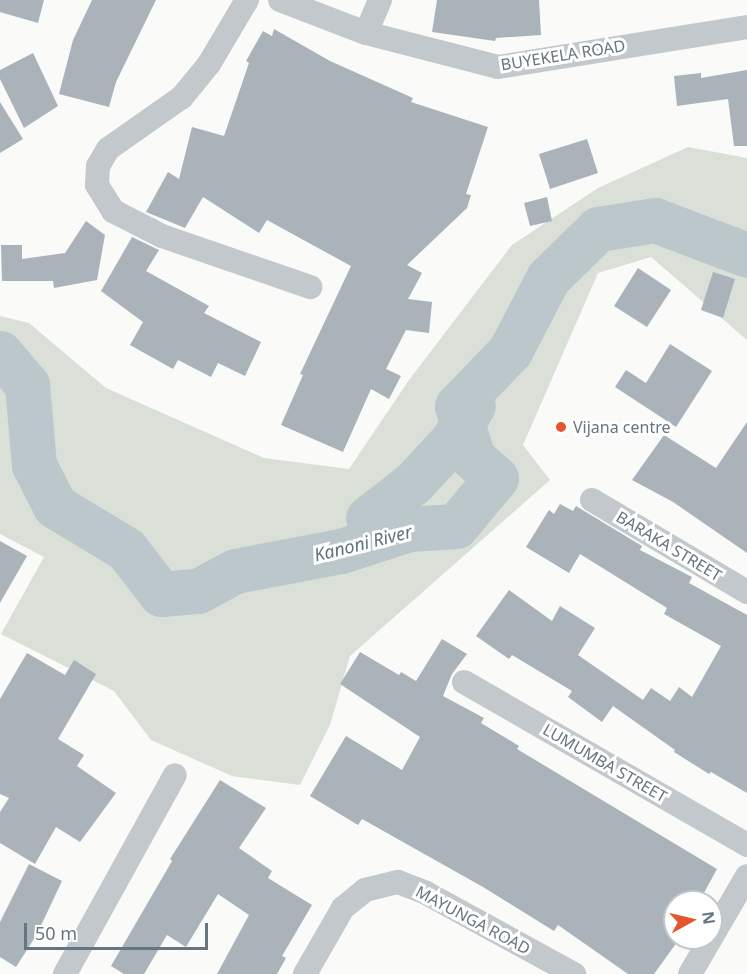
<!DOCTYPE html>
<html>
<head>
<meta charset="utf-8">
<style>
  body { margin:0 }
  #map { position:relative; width:747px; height:974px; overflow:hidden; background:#fafaf8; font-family:"Noto Sans",sans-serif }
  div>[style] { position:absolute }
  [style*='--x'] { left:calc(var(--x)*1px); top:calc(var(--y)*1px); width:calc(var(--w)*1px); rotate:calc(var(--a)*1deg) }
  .green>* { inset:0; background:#dadfd7 }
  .river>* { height:45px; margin:-22.5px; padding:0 22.5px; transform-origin:22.5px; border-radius:22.5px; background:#bbc7cb }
  .building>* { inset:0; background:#aab3b9 }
  .street>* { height:24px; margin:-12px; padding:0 12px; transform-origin:12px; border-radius:12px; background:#c3c8cc }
  .dots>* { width:16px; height:16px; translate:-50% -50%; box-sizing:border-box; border:3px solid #fff; border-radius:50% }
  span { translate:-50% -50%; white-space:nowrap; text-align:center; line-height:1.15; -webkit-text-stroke:6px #fff; paint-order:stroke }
  .street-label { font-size:16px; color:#657683 }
  .poi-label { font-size:16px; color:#657683 }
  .left { translate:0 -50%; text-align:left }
  .water-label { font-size:18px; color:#60757c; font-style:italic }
  .north { position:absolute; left:663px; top:890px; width:60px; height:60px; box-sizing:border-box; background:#fff; border:2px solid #c1c8cd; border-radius:50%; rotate:82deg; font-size:16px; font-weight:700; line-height:24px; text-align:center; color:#657683 }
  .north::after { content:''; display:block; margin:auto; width:21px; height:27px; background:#e4572e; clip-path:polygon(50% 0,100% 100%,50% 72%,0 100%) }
  .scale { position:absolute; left:24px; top:923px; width:184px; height:27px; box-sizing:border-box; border:3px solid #657683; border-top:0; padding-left:8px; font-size:18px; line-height:21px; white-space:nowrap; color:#657683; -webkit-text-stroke:4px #fff; paint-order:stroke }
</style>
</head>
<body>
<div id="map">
  <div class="green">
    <div style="clip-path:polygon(688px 147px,747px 158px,747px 340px,651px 257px,598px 273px,523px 445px,550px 480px,350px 656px,330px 725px,300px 785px,232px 776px,151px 740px,114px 691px,1px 634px,44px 557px,0 534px,0 316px,29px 323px,106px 388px,264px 458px,349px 469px,409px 380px,512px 245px,598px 188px)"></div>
  </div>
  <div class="river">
    <div style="--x:0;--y:353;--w:42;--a:49.8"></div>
    <div style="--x:27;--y:385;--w:80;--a:85"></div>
    <div style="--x:34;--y:465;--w:46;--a:62.9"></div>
    <div style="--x:55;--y:506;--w:83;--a:31.2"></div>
    <div style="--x:126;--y:549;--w:57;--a:52.1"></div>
    <div style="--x:161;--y:594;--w:37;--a:-5"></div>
    <div style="--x:198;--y:591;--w:42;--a:-28.4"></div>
    <div style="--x:235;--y:571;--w:108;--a:-10.7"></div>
    <div style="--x:341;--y:551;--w:71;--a:-17.9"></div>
    <div style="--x:409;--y:529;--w:47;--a:-3.7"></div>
    <div style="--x:456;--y:526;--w:62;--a:-50.2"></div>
    <div style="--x:496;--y:478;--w:30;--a:-139"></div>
    <div style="--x:473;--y:458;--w:54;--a:-107.1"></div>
    <div style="--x:457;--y:406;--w:76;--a:-46.1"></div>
    <div style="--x:510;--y:351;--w:82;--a:-62.5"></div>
    <div style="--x:548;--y:278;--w:70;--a:-44.4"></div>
    <div style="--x:598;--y:229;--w:58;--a:-9"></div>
    <div style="--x:655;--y:220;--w:98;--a:20.8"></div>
    <div style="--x:368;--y:518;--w:57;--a:-37.9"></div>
    <div style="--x:413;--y:483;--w:59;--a:-47.1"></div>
    <div style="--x:453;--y:440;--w:40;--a:-60.3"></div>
  </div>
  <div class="building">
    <div style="clip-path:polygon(0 0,44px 0,38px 23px,0 12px)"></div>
    <div style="clip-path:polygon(92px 0,156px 0,116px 82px,109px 107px,59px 94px,73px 40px)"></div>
    <div style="clip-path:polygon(437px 0,539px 0,541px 35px,496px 38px,495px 41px,432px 32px)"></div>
    <div style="clip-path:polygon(274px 29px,330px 61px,413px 98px,411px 102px,488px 127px,466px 194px,471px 195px,467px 208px,407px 265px,422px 273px,408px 299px,432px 302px,429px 333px,406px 330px,386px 369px,401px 376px,389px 399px,371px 389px,343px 452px,281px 425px,303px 375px,300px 374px,351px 266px,267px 220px,259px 233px,203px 197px,185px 228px,146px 212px,168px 172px,179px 179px,192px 127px,224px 136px,249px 63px,246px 61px,263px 31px,272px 36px)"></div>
    <div style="clip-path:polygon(33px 53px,58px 106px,24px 128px,0 79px,0 70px)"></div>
    <div style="clip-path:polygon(747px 70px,747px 146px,734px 146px,728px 99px,677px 106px,674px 76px,701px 73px,701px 78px)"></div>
    <div style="clip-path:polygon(0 102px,23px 139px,0 153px)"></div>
    <div style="clip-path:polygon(587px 139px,598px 173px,550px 189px,539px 154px)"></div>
    <div style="clip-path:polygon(547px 197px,552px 221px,530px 226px,524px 203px)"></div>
    <div style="clip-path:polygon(86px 221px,105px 235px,97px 280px,54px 288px,53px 281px,2px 281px,1px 245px,22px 245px,22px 259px,65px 253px)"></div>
    <div style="clip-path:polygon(132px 237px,159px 250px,146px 271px,209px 306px,204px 313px,261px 342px,245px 376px,218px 363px,211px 377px,178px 360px,173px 369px,130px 345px,143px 322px,101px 291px)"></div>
    <div style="clip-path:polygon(638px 268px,671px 290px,647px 327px,614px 306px)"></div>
    <div style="clip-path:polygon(713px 272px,735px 279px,723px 318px,701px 310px)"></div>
    <div style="clip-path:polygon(670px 344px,712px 371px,676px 427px,615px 387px,626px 370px,646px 383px)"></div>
    <div style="clip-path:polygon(747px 422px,747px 553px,673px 502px,632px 480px,664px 435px,716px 468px)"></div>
    <div style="clip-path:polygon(560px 504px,573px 511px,576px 506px,642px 546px,640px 550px,692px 577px,689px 583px,747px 615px,747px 793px,711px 772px,709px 774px,674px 752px,675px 750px,613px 706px,602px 722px,568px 697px,572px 691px,512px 655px,509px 659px,476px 636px,509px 590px,552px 621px,560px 606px,595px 628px,578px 655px,643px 700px,651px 688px,670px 701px,679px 687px,692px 697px,721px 646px,664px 614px,667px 608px,580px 554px,569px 573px,526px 547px,549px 510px,554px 514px)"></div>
    <div style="clip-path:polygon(0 541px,27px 556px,0 603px)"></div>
    <div style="clip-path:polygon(442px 639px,467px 654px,452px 674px,443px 696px,484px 718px,481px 723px,519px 746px,517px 749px,717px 869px,699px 902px,675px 902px,675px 938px,680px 938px,654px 974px,628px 974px,558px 925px,554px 931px,483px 887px,362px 819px,358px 825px,310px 796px,346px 736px,402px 770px,420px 737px,340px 684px,360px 652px,399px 675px,401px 672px,416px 681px)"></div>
    <div style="clip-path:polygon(27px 653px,65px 675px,74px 660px,96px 674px,58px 739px,84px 755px,77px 766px,116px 793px,80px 842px,56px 827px,35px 864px,0 843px,0 812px,9px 798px,0 794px,0 699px)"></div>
    <div style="clip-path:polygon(220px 780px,266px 808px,239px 848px,272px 871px,268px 878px,312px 905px,282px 956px,286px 958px,277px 974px,217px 974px,249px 915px,218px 894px,186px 947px,167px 935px,144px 974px,124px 974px,111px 966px,172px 861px,170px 859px)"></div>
    <div style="clip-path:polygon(29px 864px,62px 881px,37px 934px,16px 967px,0 957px,0 922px)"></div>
  </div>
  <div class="street">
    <div style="--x:247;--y:0;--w:74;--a:120.7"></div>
    <div style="--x:209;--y:64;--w:43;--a:129.3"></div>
    <div style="--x:182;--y:97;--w:90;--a:144.9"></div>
    <div style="--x:108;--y:149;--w:20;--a:120"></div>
    <div style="--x:98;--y:166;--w:19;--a:93"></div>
    <div style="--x:97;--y:185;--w:31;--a:58"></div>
    <div style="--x:113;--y:211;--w:55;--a:27"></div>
    <div style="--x:162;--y:236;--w:157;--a:19"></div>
    <div style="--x:280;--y:0;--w:92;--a:21"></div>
    <div style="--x:366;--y:33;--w:136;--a:14.4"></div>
    <div style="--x:498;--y:67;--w:252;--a:-9.1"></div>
    <div style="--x:366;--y:33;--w:36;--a:-67"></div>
    <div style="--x:592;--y:500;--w:180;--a:30.7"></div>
    <div style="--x:464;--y:682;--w:327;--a:29.9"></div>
    <div style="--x:65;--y:974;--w:227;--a:-61.1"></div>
    <div style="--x:305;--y:974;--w:76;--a:-60.1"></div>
    <div style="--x:343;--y:908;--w:28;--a:-39"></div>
    <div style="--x:365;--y:890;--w:34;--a:-14"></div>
    <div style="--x:398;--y:882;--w:30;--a:21"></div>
    <div style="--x:426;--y:893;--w:169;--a:28.7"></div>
    <div style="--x:690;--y:974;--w:113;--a:-59.8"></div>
  </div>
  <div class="dots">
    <div style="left:561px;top:427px;background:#e4572e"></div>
  </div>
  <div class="street-label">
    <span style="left:563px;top:55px;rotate:-9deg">BUYEKELA ROAD</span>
    <span style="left:669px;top:546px;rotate:31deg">BARAKA STREET</span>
    <span style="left:605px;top:763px;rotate:30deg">LUMUMBA STREET</span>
    <span style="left:473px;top:920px;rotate:28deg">MAYUNGA ROAD</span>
  </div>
  <div class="poi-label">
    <span class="left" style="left:573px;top:427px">Vijana centre</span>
  </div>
  <div class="water-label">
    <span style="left:363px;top:543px;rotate:-14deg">Kanoni River</span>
  </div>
  <div class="north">N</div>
  <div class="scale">50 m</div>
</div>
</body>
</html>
